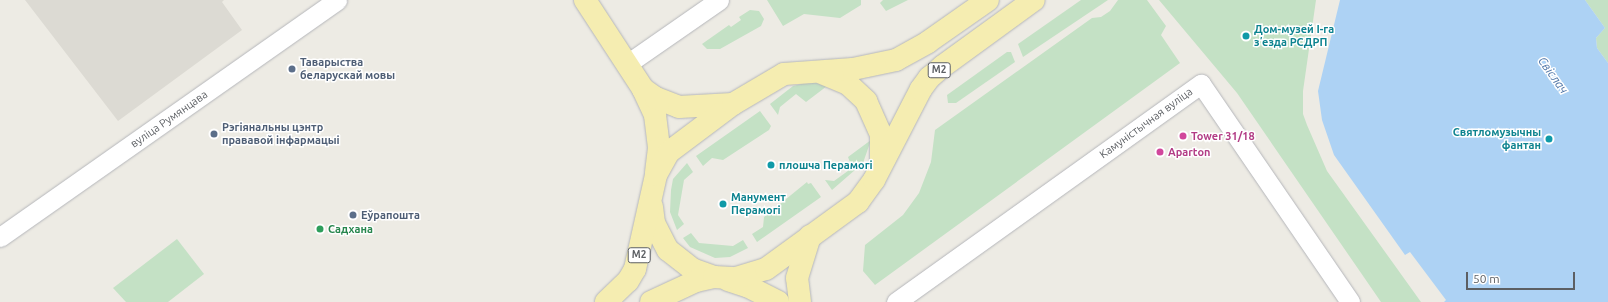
<!DOCTYPE html>
<html>
<head>
<meta charset="utf-8">
<style>
  body { margin:0 }
  #map { position:relative; width:1608px; height:302px; overflow:hidden; background:#edebe4; font-family:Ubuntu,sans-serif }
  div>[style] { position:absolute }
  [style*='--x'] { left:calc(var(--x)*1px); top:calc(var(--y)*1px); width:calc(var(--w)*1px); rotate:calc(var(--a)*1deg) }
  .education>* { inset:0; background:#dcdad3 }
  .green>* { inset:0; background:#c4e1c5 }
  .water>* { inset:0; background:#add2f4 }
  .roads { filter:drop-shadow(0 0 1px #b5b6ba) drop-shadow(0 0 1px #b5b6ba) }
  .minor>* { height:19px; margin:-9.5px; padding:0 9.5px; transform-origin:9.5px; border-radius:9.5px; background:#fff }
  .major>* { height:22px; margin:-11px; padding:0 11px; transform-origin:11px; border-radius:11px; background:#f5edb1 }
  .dots>* { width:11px; height:11px; translate:-50% -50%; box-sizing:border-box; border:2px solid #fff; border-radius:50% }
  span { translate:-50% -50%; white-space:nowrap; text-align:center; line-height:1.15; -webkit-text-stroke:3px #fff; paint-order:stroke }
  .shield-label span { padding:1px 3px; background:#fff; border:1px solid; border-radius:3px; -webkit-text-stroke-width:0 }
  .shield-label { font-size:10px; color:#5c5f63; font-weight:700 }
  .culture-label { font-size:11px; color:#0d838f; font-weight:700 }
  .left { translate:0 -50%; text-align:left }
  .right { translate:-100% -50%; text-align:right }
  .service-label { font-size:11px; color:#4e5e75; font-weight:700 }
  .street-label { font-size:11px; color:#5c5f63 }
  .hotel-label { font-size:11px; color:#b23c85; font-weight:700 }
  .leisure-label { font-size:11px; color:#27864d; font-weight:700 }
  .water-label { font-size:12px; color:#4c73a5; font-style:italic }
  .scale { position:absolute; left:1466px; top:272px; width:109px; height:18px; box-sizing:border-box; border:2px solid #5c5f63; border-top:0; padding-left:5px; font-size:12px; line-height:14px; white-space:nowrap; color:#5c5f63; -webkit-text-stroke:3px #fff; paint-order:stroke }
</style>
</head>
<body>
<div id="map">
  <div class="education">
    <div style="clip-path:polygon(25px 0,224px 0,222px 2px,242px 30px,118px 121px)"></div>
  </div>
  <div class="green">
    <div style="clip-path:polygon(767px 0,861px 0,861px 5px,840px 18px,804px 14px,783px 26px)"></div>
    <div style="clip-path:polygon(883px 0,908px 0,886px 11px,880px 3px)"></div>
    <div style="clip-path:polygon(1081px 0,1108px 0,1023px 57px,1018px 44px)"></div>
    <div style="clip-path:polygon(1118px 0,1147px 0,1166px 26px,1161px 35px,1180px 63px,875px 285px,863px 271px,865px 245px,903px 215px,919px 193px,931px 162px,935px 130px,1092px 18px,1101px 17px,1110px 11px)"></div>
    <div style="clip-path:polygon(1159px 0,1316px 0,1303px 91px,1303px 114px,1307px 125px,1327px 171px,1421px 302px,1381px 302px,1237px 93px)"></div>
    <div style="clip-path:polygon(1585px 0,1608px 0,1608px 63px,1597px 48px,1596px 38px,1605px 28px)"></div>
    <div style="clip-path:polygon(750px 10px,759px 11px,764px 19px,761px 26px,720px 49px,707px 49px,702px 44px,729px 25px,731px 27px,741px 20px,739px 17px)"></div>
    <div style="clip-path:polygon(1007px 52px,1011px 52px,1015px 62px,956px 103px,948px 103px,947px 95px)"></div>
    <div style="clip-path:polygon(813px 81px,831px 83px,806px 102px,796px 94px,780px 107px,778px 115px,770px 104px,793px 86px)"></div>
    <div style="clip-path:polygon(760px 111px,771px 126px,769px 130px,723px 160px,712px 158px,703px 166px,696px 156px)"></div>
    <div style="clip-path:polygon(871px 140px,863px 163px,832px 190px,825px 180px,834px 181px,852px 168px,848px 157px)"></div>
    <div style="clip-path:polygon(687px 163px,693px 172px,684px 180px,678px 215px,684px 224px,677px 230px,670px 212px,671px 190px,673px 179px)"></div>
    <div style="clip-path:polygon(807px 182px,808px 184px,811px 183px,821px 197px,757px 242px,752px 234px,763px 227px,764px 217px)"></div>
    <div style="clip-path:polygon(691px 233px,699px 243px,733px 246px,743px 240px,748px 248px,730px 257px,715px 258px,690px 247px,683px 238px)"></div>
    <div style="clip-path:polygon(177px 239px,204px 274px,168px 302px,126px 302px,113px 288px)"></div>
  </div>
  <div class="water">
    <div style="clip-path:polygon(1340px 0,1585px 0,1605px 28px,1596px 38px,1597px 48px,1608px 63px,1608px 302px,1444px 302px,1446px 300px,1410px 252px,1405px 255px,1334px 155px,1322px 120px,1318px 91px)"></div>
  </div>
  <div class="roads">
    <div class="minor">
      <div style="--x:627;--y:64;--w:112;--a:-34.8"></div>
      <div style="--x:0;--y:237;--w:412;--a:-35.1"></div>
      <div style="--x:896;--y:302;--w:375;--a:-35.6"></div>
      <div style="--x:1201;--y:84;--w:264;--a:55.6"></div>
    </div>
    <div class="major">
      <div style="--x:585;--y:0;--w:106;--a:56.9"></div>
      <div style="--x:643;--y:89;--w:29;--a:65"></div>
      <div style="--x:655;--y:115;--w:33;--a:83"></div>
      <div style="--x:659;--y:148;--w:24;--a:97"></div>
      <div style="--x:822;--y:73;--w:28;--a:23"></div>
      <div style="--x:848;--y:84;--w:25;--a:43"></div>
      <div style="--x:866;--y:101;--w:36;--a:66"></div>
      <div style="--x:881;--y:134;--w:28;--a:90"></div>
      <div style="--x:643;--y:89;--w:16;--a:35"></div>
      <div style="--x:656;--y:98;--w:25;--a:21"></div>
      <div style="--x:679;--y:107;--w:54;--a:-3.2"></div>
      <div style="--x:652;--y:207;--w:16;--a:83"></div>
      <div style="--x:654;--y:223;--w:30;--a:63"></div>
      <div style="--x:668;--y:250;--w:31;--a:38"></div>
      <div style="--x:692;--y:269;--w:23;--a:20"></div>
      <div style="--x:728;--y:280;--w:20;--a:18"></div>
      <div style="--x:747;--y:286;--w:35;--a:27"></div>
      <div style="--x:606;--y:302;--w:30;--a:-44"></div>
      <div style="--x:628;--y:281;--w:14;--a:-60"></div>
      <div style="--x:635;--y:269;--w:96;--a:-77.4"></div>
      <div style="--x:656;--y:175;--w:26;--a:-61"></div>
      <div style="--x:669;--y:152;--w:80;--a:-36.9"></div>
      <div style="--x:733;--y:104;--w:59;--a:-30.5"></div>
      <div style="--x:784;--y:74;--w:69;--a:-4.1"></div>
      <div style="--x:853;--y:69;--w:44;--a:-11.8"></div>
      <div style="--x:896;--y:60;--w:37;--a:-29"></div>
      <div style="--x:928;--y:42;--w:73;--a:-35"></div>
      <div style="--x:651;--y:302;--w:50;--a:-25"></div>
      <div style="--x:696;--y:281;--w:18;--a:-13"></div>
      <div style="--x:714;--y:277;--w:22;--a:3"></div>
      <div style="--x:736;--y:278;--w:31;--a:-17"></div>
      <div style="--x:766;--y:269;--w:114;--a:-36.1"></div>
      <div style="--x:858;--y:202;--w:27;--a:-54"></div>
      <div style="--x:874;--y:180;--w:102;--a:-62.7"></div>
      <div style="--x:921;--y:89;--w:14;--a:-54"></div>
      <div style="--x:929;--y:78;--w:18;--a:-41"></div>
      <div style="--x:943;--y:66;--w:112;--a:-36"></div>
      <div style="--x:800;--y:302;--w:24;--a:-97"></div>
      <div style="--x:797;--y:278;--w:44;--a:-72.8"></div>
    </div>
  </div>
  <div class="dots">
    <div style="left:1246px;top:36px;background:#0f9aa8"></div>
    <div style="left:292px;top:69px;background:#5c6f8a"></div>
    <div style="left:214px;top:134px;background:#5c6f8a"></div>
    <div style="left:1183px;top:136px;background:#d1479c"></div>
    <div style="left:1549px;top:139px;background:#0f9aa8"></div>
    <div style="left:1160px;top:152px;background:#d1479c"></div>
    <div style="left:771px;top:165px;background:#0f9aa8"></div>
    <div style="left:723px;top:204px;background:#0f9aa8"></div>
    <div style="left:353px;top:215px;background:#5c6f8a"></div>
    <div style="left:320px;top:229px;background:#2e9e5b"></div>
  </div>
  <div class="shield-label">
    <span style="left:939px;top:70px">М2</span>
    <span style="left:639px;top:255px">М2</span>
  </div>
  <div class="culture-label">
    <span class="left" style="left:1254px;top:36px">Дом-музей I-га<br>зʼезда РСДРП</span>
    <span class="right" style="left:1541px;top:139px">Святломузычны<br>фантан</span>
    <span class="left" style="left:779px;top:165px">плошча Перамогі</span>
    <span class="left" style="left:731px;top:204px">Манумент<br>Перамогі</span>
  </div>
  <div class="service-label">
    <span class="left" style="left:300px;top:69px">Таварыства<br>беларускай мовы</span>
    <span class="left" style="left:222px;top:134px">Рэгіянальны цэнтр<br>прававой інфармацыі</span>
    <span class="left" style="left:361px;top:215px">Еўрапошта</span>
  </div>
  <div class="street-label">
    <span style="left:169px;top:119px;rotate:-35deg">вуліца Румянцава</span>
    <span style="left:1146px;top:123px;rotate:-36deg">Камуністычная вуліца</span>
  </div>
  <div class="hotel-label">
    <span class="left" style="left:1191px;top:136px">Tower 31/18</span>
    <span class="left" style="left:1168px;top:152px">Aparton</span>
  </div>
  <div class="leisure-label">
    <span class="left" style="left:328px;top:229px">Садхана</span>
  </div>
  <div class="water-label">
    <span style="left:1553px;top:75px;rotate:54deg">Свіслач</span>
  </div>
  <div class="scale">50 m</div>
</div>
</body>
</html>
